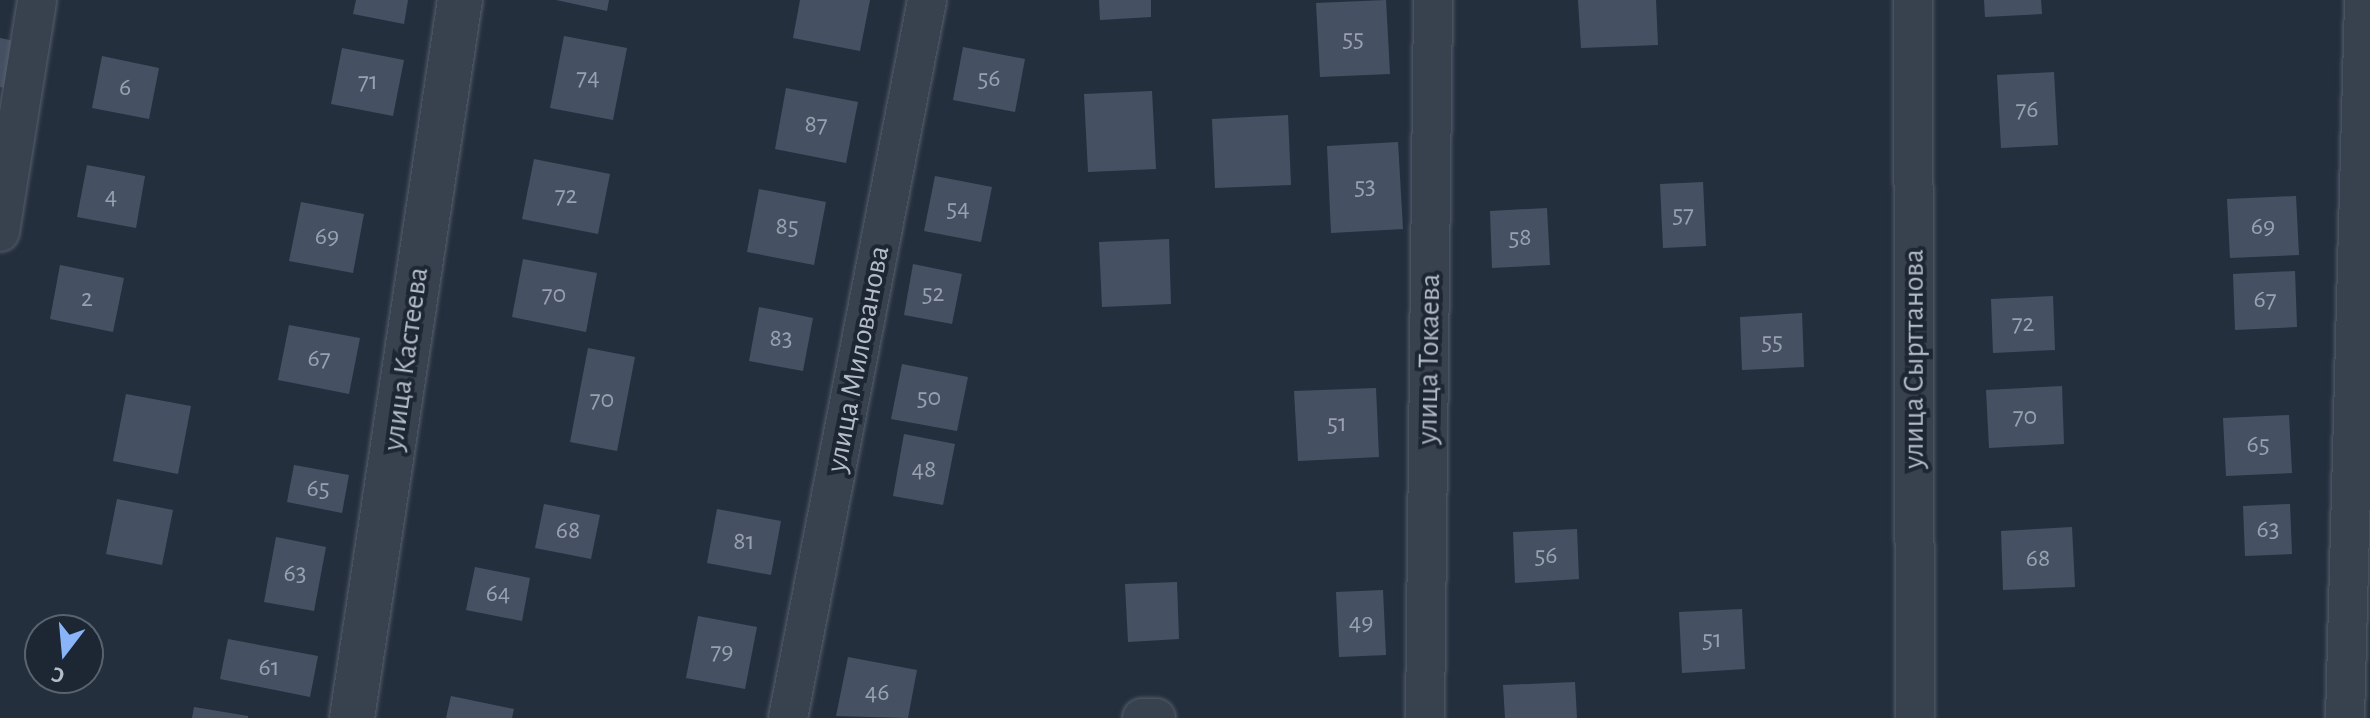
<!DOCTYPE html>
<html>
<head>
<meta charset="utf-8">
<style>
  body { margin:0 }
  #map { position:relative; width:2370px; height:718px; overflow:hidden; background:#242f3e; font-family:"Alegreya Sans",sans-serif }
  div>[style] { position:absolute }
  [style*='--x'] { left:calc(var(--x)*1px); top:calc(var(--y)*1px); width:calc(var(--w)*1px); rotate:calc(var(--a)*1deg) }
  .building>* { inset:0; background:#455162 }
  .roads { filter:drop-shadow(0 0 2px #565f6c) drop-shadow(0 0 2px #565f6c) }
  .minor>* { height:38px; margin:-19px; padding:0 19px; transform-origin:19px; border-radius:19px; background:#38414e }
  .tertiary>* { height:44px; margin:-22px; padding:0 22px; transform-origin:22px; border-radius:22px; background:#38414e }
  span { translate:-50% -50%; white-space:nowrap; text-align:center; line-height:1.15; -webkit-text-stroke:8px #1d2633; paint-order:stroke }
  .number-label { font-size:26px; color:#98a1af }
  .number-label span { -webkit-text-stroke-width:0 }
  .street-label { font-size:30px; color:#b4bcc9 }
  .north { position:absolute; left:24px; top:614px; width:80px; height:80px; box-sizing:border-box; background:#1d2633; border:2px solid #59626f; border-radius:50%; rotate:196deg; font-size:22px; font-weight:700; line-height:32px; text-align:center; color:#b4bcc9 }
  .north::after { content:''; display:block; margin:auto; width:28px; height:36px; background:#8ab4f8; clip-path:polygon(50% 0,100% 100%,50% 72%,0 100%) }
</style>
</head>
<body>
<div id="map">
  <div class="building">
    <div style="clip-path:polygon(356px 0,408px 0,404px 24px,353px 14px)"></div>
    <div style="clip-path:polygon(556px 0,609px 0,607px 11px)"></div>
    <div style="clip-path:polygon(800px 0,870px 0,860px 51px,793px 38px)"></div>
    <div style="clip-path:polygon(1099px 0,1151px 0,1151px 17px,1100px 20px)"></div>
    <div style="clip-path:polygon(1386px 0,1390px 74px,1320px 77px,1316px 3px)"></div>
    <div style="clip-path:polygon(1578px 0,1656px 0,1658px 45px,1581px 48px)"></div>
    <div style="clip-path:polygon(1984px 0,2041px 0,2042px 14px,1985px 17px)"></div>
    <div style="clip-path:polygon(564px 36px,627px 48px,613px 120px,550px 108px)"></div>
    <div style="clip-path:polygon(0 38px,15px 41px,6px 88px,0 87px)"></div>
    <div style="clip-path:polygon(963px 47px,1025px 59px,1015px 112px,953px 100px)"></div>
    <div style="clip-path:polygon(342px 48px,404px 60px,393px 116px,331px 104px)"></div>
    <div style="clip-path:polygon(102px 56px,159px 68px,149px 119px,92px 108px)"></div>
    <div style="clip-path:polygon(2054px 72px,2058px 145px,2001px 148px,1997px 75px)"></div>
    <div style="clip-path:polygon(786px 88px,858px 102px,846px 163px,775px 149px)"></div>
    <div style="clip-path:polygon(1152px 91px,1156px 169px,1088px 172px,1084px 94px)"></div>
    <div style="clip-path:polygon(1288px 115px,1291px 185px,1215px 188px,1212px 119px)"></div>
    <div style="clip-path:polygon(1398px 142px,1403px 229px,1331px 233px,1327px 146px)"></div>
    <div style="clip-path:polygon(534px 159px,610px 174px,598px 234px,522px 219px)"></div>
    <div style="clip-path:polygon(87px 165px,145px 176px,136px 228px,77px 217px)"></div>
    <div style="clip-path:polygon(935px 176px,992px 187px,981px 242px,924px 231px)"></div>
    <div style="clip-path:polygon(1703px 182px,1706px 246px,1663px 248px,1660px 184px)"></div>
    <div style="clip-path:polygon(759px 189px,826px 202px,814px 265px,747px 252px)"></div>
    <div style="clip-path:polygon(2296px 196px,2299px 255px,2230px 258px,2227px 199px)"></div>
    <div style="clip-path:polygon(301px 202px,364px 214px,353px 273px,289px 261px)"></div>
    <div style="clip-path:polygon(1547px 208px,1550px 265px,1492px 268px,1490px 211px)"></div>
    <div style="clip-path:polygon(1169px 239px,1171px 304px,1102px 307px,1099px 242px)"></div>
    <div style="clip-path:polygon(523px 259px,597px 273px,586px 332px,512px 317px)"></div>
    <div style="clip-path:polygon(913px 264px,962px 274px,952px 324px,904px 315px)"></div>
    <div style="clip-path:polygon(60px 265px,124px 278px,113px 332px,50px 319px)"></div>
    <div style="clip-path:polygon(2295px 271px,2297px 327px,2235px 330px,2233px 274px)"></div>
    <div style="clip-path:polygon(2053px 296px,2055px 350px,1993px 353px,1991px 299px)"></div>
    <div style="clip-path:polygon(759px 307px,813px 318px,803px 371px,749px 361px)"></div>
    <div style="clip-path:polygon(1802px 313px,1804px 367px,1742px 370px,1740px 317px)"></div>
    <div style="clip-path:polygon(289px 325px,360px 338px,349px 394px,278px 380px)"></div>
    <div style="clip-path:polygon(588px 348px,635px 357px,617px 451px,570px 442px)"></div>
    <div style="clip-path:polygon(902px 364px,968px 377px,957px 431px,891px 419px)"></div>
    <div style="clip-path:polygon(2062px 386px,2064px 444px,1989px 448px,1986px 390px)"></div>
    <div style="clip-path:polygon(1376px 388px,1379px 457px,1298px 461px,1294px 391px)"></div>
    <div style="clip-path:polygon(126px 394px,191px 406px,178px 474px,113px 461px)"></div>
    <div style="clip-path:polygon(2289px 415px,2292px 473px,2226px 476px,2223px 418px)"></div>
    <div style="clip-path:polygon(904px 434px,955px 444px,943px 505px,893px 496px)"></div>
    <div style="clip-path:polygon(294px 465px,349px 475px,342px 513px,287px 502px)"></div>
    <div style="clip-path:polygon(117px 499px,173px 510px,162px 565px,106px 554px)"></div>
    <div style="clip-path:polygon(544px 504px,600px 515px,591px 559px,535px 548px)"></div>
    <div style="clip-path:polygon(2290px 504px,2292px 554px,2245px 556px,2243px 506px)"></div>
    <div style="clip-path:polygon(717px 509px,781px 521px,771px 575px,707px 563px)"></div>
    <div style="clip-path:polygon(2072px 527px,2075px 587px,2003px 590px,2001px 531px)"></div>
    <div style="clip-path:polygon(1577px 529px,1579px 579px,1515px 583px,1513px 532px)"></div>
    <div style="clip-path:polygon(276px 537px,326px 547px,314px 611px,264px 602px)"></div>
    <div style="clip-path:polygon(475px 567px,530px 578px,522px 621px,466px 610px)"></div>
    <div style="clip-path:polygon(1177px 582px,1179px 639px,1128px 642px,1125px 584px)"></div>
    <div style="clip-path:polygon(1383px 590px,1386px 655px,1339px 657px,1336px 592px)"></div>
    <div style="clip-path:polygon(1742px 609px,1745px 669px,1682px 673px,1679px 612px)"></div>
    <div style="clip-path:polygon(698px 616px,757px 627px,745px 689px,686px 678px)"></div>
    <div style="clip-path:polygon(228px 639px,318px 656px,310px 697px,220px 679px)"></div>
    <div style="clip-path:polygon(848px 657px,917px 670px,908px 718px,836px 716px)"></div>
    <div style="clip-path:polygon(1575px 682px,1577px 718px,1505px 718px,1503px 685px)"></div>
    <div style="clip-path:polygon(451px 696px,514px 709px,512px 718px,446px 718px)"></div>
    <div style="clip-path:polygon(194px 707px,248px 716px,248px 718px,192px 718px)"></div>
  </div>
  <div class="roads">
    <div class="minor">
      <div style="--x:1913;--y:0;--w:718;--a:89.84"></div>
      <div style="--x:0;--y:232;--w:235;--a:-80.9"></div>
      <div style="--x:788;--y:718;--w:731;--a:-79.04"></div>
      <div style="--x:1142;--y:718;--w:14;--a:0"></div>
      <div style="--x:1425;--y:718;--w:718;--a:-89.36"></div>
      <div style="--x:2345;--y:718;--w:718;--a:-88.48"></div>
    </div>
    <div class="tertiary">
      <div style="--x:352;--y:718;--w:726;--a:-81.45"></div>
    </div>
  </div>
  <div class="number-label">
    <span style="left:1353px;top:39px">55</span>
    <span style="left:588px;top:78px">74</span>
    <span style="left:989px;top:79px">56</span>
    <span style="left:368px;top:82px">71</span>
    <span style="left:125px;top:88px">6</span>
    <span style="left:2027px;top:110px">76</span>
    <span style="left:816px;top:125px">87</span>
    <span style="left:1365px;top:187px">53</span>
    <span style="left:566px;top:196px">72</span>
    <span style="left:111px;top:197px">4</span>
    <span style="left:958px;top:209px">54</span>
    <span style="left:1683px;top:215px">57</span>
    <span style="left:787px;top:227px">85</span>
    <span style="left:2263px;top:227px">69</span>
    <span style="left:327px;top:237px">69</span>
    <span style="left:1520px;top:238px">58</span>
    <span style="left:933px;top:294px">52</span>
    <span style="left:554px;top:295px">70</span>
    <span style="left:87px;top:299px">2</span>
    <span style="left:2265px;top:300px">67</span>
    <span style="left:2023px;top:324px">72</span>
    <span style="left:781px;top:339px">83</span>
    <span style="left:1772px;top:342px">55</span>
    <span style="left:319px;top:359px">67</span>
    <span style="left:929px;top:398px">50</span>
    <span style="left:602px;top:400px">70</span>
    <span style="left:2025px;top:417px">70</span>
    <span style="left:1337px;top:424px">51</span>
    <span style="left:2258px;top:445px">65</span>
    <span style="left:924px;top:470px">48</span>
    <span style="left:318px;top:489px">65</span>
    <span style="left:2268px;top:530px">63</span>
    <span style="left:568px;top:531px">68</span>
    <span style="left:744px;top:542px">81</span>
    <span style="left:1546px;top:556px">56</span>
    <span style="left:2038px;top:559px">68</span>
    <span style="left:295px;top:574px">63</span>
    <span style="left:498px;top:594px">64</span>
    <span style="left:1361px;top:623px">49</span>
    <span style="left:1712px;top:640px">51</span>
    <span style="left:722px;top:652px">79</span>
    <span style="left:269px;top:668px">61</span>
    <span style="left:877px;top:693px">46</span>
  </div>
  <div class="street-label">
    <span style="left:406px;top:359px;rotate:-82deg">улица Кастеева</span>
    <span style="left:858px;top:359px;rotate:-79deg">улица Милованова</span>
    <span style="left:1429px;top:359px;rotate:-89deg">улица Токаева</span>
    <span style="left:1914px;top:359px;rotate:-90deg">улица Сырттанова</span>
  </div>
  <div class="north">С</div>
</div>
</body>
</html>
